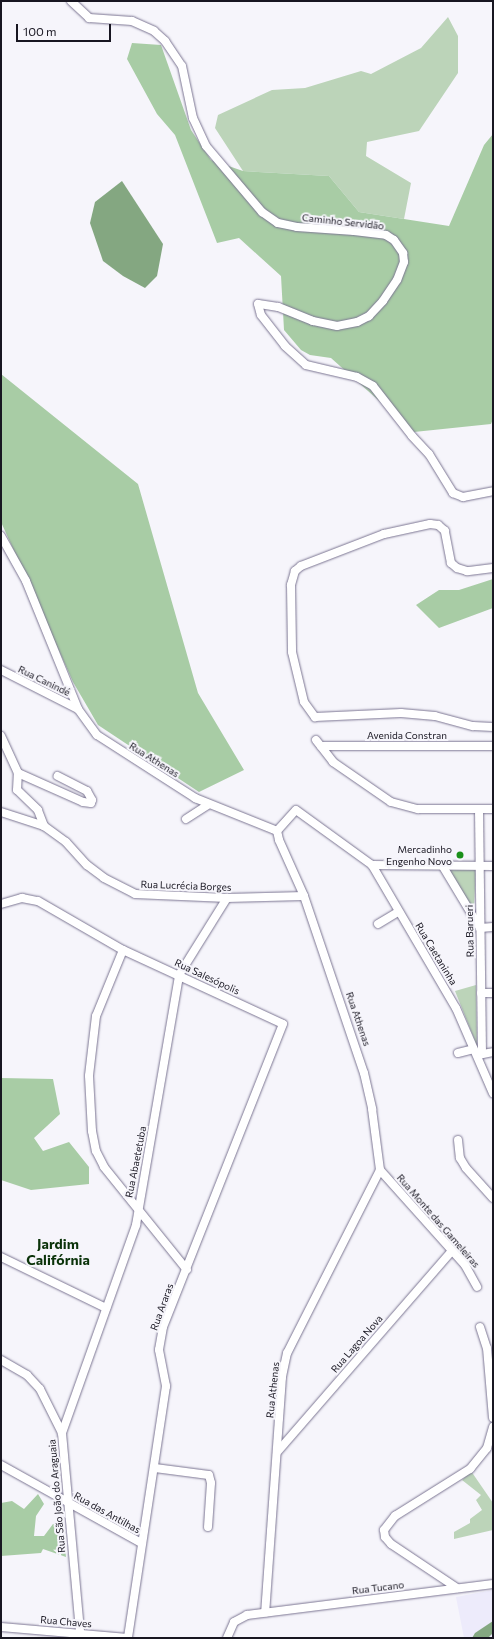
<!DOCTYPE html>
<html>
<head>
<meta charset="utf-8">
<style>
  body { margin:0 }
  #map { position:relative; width:494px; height:1639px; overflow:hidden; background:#f6f5fb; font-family:Commissioner,sans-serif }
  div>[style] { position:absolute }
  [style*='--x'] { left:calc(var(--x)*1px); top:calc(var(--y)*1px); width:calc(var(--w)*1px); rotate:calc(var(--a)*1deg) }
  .built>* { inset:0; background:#edebfb }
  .green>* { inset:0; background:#bcd4b9 }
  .forest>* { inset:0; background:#a8cca5 }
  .water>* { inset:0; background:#84a781 }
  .roads { filter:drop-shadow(0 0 1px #7b7592) drop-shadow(0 0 1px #7b7592) }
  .minor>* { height:8px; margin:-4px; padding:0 4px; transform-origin:4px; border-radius:4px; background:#fff }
  .dots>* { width:11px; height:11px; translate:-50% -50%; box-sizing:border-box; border:2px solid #f6f5fb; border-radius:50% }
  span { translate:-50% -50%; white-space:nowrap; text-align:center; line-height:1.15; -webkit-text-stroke:4px #f6f5fb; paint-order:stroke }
  .street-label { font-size:10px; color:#181621 }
  .poi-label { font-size:10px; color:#181621 }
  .right { translate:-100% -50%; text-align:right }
  .district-label { font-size:14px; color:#0b330a; font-weight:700 }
  .frame { position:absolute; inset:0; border:2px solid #181621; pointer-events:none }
  .scale { position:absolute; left:16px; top:24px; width:95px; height:18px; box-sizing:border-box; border:2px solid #181621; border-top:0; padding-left:5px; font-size:12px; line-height:14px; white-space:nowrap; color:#181621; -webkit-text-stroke:3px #f6f5fb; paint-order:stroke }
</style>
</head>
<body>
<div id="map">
  <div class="built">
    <div style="clip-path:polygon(493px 1590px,493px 1638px,464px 1638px,456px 1597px)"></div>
  </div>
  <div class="green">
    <div style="clip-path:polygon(448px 17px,458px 36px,458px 73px,419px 131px,367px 142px,366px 156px,411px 183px,404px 219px,359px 212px,329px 176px,243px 171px,215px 128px,218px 115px,272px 90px,305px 88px,361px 71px,371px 74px,421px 48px)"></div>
    <div style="clip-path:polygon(447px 870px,476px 870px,474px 907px,469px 905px)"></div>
    <div style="clip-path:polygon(476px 985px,477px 1046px,455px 991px)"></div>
    <div style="clip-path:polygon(471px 1471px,493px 1503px,493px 1530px,454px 1539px,454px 1532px,470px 1523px,470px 1519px,482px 1510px,476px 1500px,481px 1495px,462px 1480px)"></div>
  </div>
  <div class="forest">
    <div style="clip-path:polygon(132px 43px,161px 45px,191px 130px,211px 160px,243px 171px,329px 176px,359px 212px,449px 226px,484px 145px,493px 134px,493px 419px,491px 424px,414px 432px,331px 358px,310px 355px,301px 350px,284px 330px,281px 276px,239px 238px,217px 243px,175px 135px,157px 114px,127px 59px)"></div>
    <div style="clip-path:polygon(1px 374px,138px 484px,198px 693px,244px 770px,199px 792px,98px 725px,73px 682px,1px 522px)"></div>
    <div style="clip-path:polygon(493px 579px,493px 608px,439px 628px,416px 605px,439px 590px,459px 590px)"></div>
    <div style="clip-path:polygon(1px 1078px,53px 1079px,60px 1114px,34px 1138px,43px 1151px,69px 1142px,89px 1167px,89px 1184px,31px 1190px,1px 1180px)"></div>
    <div style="clip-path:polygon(38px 1494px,44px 1504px,36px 1516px,34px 1536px,44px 1536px,53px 1524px,62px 1523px,66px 1557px,43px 1549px,41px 1553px,1px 1556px,1px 1503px,12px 1501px,24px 1509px)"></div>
  </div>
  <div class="water">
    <div style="clip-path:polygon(122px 181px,163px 244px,157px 276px,145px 288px,123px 276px,103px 261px,90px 223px,95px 202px)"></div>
    <div style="clip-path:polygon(493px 1621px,493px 1633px,488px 1638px,472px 1638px,475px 1633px)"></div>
  </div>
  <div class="roads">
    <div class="minor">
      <div style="--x:71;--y:1;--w:25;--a:43"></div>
      <div style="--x:89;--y:18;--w:43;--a:4"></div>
      <div style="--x:132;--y:21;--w:24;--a:24"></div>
      <div style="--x:154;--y:31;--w:15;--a:42"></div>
      <div style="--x:165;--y:41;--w:30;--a:56"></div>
      <div style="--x:182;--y:66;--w:53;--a:78.1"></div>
      <div style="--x:193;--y:118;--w:31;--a:65"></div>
      <div style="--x:206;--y:146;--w:87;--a:49.7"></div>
      <div style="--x:262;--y:212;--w:19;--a:35"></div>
      <div style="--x:278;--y:223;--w:19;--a:12"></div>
      <div style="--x:297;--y:227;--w:57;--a:4"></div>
      <div style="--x:354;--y:231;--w:32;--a:7"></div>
      <div style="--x:386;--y:235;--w:9;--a:32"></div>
      <div style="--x:394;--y:240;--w:16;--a:55"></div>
      <div style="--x:403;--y:253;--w:9;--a:84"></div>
      <div style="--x:404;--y:262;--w:19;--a:111"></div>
      <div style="--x:397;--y:280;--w:25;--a:124"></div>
      <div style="--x:383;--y:301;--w:21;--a:133"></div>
      <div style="--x:369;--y:316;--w:13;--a:153"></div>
      <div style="--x:357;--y:322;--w:20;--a:169"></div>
      <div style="--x:337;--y:326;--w:25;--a:-168"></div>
      <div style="--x:313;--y:321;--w:38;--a:-158"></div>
      <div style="--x:278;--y:307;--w:20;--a:-171"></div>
      <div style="--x:258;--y:304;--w:11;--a:75"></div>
      <div style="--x:261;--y:315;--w:39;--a:52"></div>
      <div style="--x:285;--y:346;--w:28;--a:42"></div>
      <div style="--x:306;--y:365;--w:52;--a:13.2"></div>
      <div style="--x:357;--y:377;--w:18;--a:29"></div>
      <div style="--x:373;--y:386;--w:63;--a:52"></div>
      <div style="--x:412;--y:436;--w:25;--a:47"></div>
      <div style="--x:429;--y:454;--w:46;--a:58.4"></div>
      <div style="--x:453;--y:493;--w:11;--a:22"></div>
      <div style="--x:463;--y:497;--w:31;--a:-11"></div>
      <div style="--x:1;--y:536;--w:51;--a:60.9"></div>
      <div style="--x:26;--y:581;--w:138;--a:67.9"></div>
      <div style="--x:78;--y:709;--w:32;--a:54"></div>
      <div style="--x:97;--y:735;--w:117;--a:32.7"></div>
      <div style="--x:195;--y:798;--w:88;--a:21.9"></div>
      <div style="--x:277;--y:831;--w:9;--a:77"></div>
      <div style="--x:279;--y:840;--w:61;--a:65.9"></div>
      <div style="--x:304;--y:896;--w:187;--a:71.3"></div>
      <div style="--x:364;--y:1073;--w:37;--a:77"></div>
      <div style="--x:372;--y:1109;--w:62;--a:82.5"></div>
      <div style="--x:380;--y:1170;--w:205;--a:116.9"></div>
      <div style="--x:287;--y:1353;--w:25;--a:102"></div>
      <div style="--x:282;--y:1377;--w:236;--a:94.1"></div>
      <div style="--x:493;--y:568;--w:26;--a:173"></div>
      <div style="--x:467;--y:571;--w:10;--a:-163"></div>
      <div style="--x:457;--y:568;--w:8;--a:-140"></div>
      <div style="--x:451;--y:563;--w:33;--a:-101"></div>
      <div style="--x:445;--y:531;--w:9;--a:-139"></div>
      <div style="--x:438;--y:525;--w:8;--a:-173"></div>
      <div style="--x:430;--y:524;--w:47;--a:167.7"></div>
      <div style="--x:384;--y:534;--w:89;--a:158.9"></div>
      <div style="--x:301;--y:566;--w:8;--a:140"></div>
      <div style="--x:295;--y:571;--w:15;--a:106"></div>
      <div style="--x:291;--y:585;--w:67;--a:89.1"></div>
      <div style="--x:292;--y:652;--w:51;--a:76.5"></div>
      <div style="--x:304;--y:702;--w:19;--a:54"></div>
      <div style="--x:315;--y:717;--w:86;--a:-2.7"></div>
      <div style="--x:401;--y:713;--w:34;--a:5"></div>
      <div style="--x:435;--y:716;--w:39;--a:15"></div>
      <div style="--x:473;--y:726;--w:20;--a:3"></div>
      <div style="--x:1;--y:670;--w:86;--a:26.9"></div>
      <div style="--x:1;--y:736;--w:41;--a:65.3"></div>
      <div style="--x:316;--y:740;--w:28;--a:52"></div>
      <div style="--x:333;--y:762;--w:70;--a:34.6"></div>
      <div style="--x:391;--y:802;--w:28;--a:15"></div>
      <div style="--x:418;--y:809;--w:75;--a:0"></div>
      <div style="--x:321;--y:746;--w:172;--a:0"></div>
      <div style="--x:479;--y:809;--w:244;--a:89.3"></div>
      <div style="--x:1;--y:812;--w:45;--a:18"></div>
      <div style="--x:44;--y:826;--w:27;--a:36"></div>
      <div style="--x:66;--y:842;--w:31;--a:48"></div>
      <div style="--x:87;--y:865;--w:21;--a:37"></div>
      <div style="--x:104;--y:878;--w:35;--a:27"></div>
      <div style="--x:135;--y:894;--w:92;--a:2.5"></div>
      <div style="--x:227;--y:898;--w:77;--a:-1.5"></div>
      <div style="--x:186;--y:819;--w:27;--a:-33"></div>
      <div style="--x:44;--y:826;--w:17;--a:-111"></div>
      <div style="--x:38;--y:810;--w:29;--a:-136"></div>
      <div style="--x:17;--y:790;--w:17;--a:-87"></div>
      <div style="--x:18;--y:773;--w:71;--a:24"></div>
      <div style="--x:83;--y:802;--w:8;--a:7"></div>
      <div style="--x:91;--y:803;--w:3;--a:-72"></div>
      <div style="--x:92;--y:800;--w:10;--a:-119"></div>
      <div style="--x:87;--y:791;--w:33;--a:-153"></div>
      <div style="--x:277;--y:831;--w:28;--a:-48"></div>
      <div style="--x:296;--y:810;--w:94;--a:35.9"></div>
      <div style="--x:372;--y:865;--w:121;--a:0.5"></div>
      <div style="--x:372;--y:865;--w:166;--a:59.6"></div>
      <div style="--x:456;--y:1008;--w:93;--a:66.5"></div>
      <div style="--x:442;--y:865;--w:74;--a:58.9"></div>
      <div style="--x:480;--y:928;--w:13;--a:-4"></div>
      <div style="--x:1;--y:904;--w:22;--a:-16"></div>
      <div style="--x:22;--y:898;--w:16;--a:11"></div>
      <div style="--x:38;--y:901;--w:98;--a:30"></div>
      <div style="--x:123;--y:950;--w:176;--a:24.8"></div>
      <div style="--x:283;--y:1024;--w:326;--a:111.6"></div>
      <div style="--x:163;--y:1327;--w:23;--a:100"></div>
      <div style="--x:159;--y:1350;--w:37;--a:79"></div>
      <div style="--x:166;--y:1386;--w:255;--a:98.6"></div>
      <div style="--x:378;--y:924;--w:23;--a:-31"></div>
      <div style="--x:123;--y:950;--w:71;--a:112.2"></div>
      <div style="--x:96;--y:1016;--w:60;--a:96.7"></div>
      <div style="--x:89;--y:1076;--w:55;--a:86.9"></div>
      <div style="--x:92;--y:1131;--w:20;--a:79"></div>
      <div style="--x:96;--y:1151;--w:18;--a:63"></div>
      <div style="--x:104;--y:1167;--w:132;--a:51.1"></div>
      <div style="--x:481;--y:993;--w:12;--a:0"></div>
      <div style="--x:458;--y:1053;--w:16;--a:-14"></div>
      <div style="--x:478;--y:1055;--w:15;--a:-11"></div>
      <div style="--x:458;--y:1140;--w:18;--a:84"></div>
      <div style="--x:460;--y:1158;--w:12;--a:59"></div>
      <div style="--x:466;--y:1168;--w:40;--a:48"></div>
      <div style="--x:380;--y:1170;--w:127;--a:48.2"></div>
      <div style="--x:465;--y:1265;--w:25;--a:61"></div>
      <div style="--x:1;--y:1257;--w:117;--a:25.9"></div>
      <div style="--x:480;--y:1327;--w:22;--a:72"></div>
      <div style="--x:487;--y:1348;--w:70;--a:85.1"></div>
      <div style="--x:1;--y:1360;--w:30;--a:30"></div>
      <div style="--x:27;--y:1375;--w:19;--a:47"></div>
      <div style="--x:40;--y:1389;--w:49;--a:63.4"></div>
      <div style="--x:62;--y:1433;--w:200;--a:84.8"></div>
      <div style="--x:62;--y:1433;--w:221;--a:-70.4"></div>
      <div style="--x:136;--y:1225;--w:254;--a:-80.2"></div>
      <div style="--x:179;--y:975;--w:91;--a:-58.1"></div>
      <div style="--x:278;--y:1451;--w:265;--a:-49"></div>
      <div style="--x:1;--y:1465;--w:160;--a:29.1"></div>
      <div style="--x:155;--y:1468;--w:54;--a:7.4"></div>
      <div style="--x:209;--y:1475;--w:8;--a:76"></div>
      <div style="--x:211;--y:1483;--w:44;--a:93.9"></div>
      <div style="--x:457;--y:1588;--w:79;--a:-146.3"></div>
      <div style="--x:391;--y:1544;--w:9;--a:-131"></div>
      <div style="--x:385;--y:1537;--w:7;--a:-98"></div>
      <div style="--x:384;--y:1530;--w:18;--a:-52"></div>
      <div style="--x:395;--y:1516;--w:89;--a:-32.1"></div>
      <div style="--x:470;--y:1469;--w:27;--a:-51"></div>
      <div style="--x:487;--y:1448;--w:22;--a:-74"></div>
      <div style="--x:1;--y:1627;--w:127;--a:5"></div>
      <div style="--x:227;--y:1638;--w:17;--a:-66"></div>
      <div style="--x:234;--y:1622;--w:15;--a:-28"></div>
      <div style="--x:247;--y:1615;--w:248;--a:-7.2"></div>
    </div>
  </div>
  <div class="dots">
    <div style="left:460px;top:855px;background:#1a901a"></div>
  </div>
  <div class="street-label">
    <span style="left:343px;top:222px;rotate:6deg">Caminho Servidão</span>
    <span style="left:44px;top:681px;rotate:26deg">Rua Canindé</span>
    <span style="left:407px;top:736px">Avenida Constran</span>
    <span style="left:154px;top:760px;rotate:32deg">Rua Athenas</span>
    <span style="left:186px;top:886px;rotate:2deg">Rua Lucrécia Borges</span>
    <span style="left:470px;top:931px;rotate:-91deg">Rua Barueri</span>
    <span style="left:436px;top:954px;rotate:59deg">Rua Caetaninha</span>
    <span style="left:207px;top:977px;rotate:25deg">Rua Salesópolis</span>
    <span style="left:358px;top:1019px;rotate:71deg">Rua Athenas</span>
    <span style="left:136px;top:1162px;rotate:-79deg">Rua Abaetetuba</span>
    <span style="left:438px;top:1221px;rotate:49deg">Rua Monte das Gameleiras</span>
    <span style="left:162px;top:1307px;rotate:-70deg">Rua Araras</span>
    <span style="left:357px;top:1344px;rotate:-49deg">Rua Lagoa Nova</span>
    <span style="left:273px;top:1390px;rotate:-84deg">Rua Athenas</span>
    <span style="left:57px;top:1496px;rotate:-95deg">Rua São João do Araguaia</span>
    <span style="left:107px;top:1513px;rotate:29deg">Rua das Antilhas</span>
    <span style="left:378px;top:1588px;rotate:-7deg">Rua Tucano</span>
    <span style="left:66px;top:1622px;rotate:5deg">Rua Chaves</span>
  </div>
  <div class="poi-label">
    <span class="right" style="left:452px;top:855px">Mercadinho<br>Engenho Novo</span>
  </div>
  <div class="district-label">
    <span style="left:58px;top:1252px">Jardim<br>Califórnia</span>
  </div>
  <div class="frame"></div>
  <div class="scale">100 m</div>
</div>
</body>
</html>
